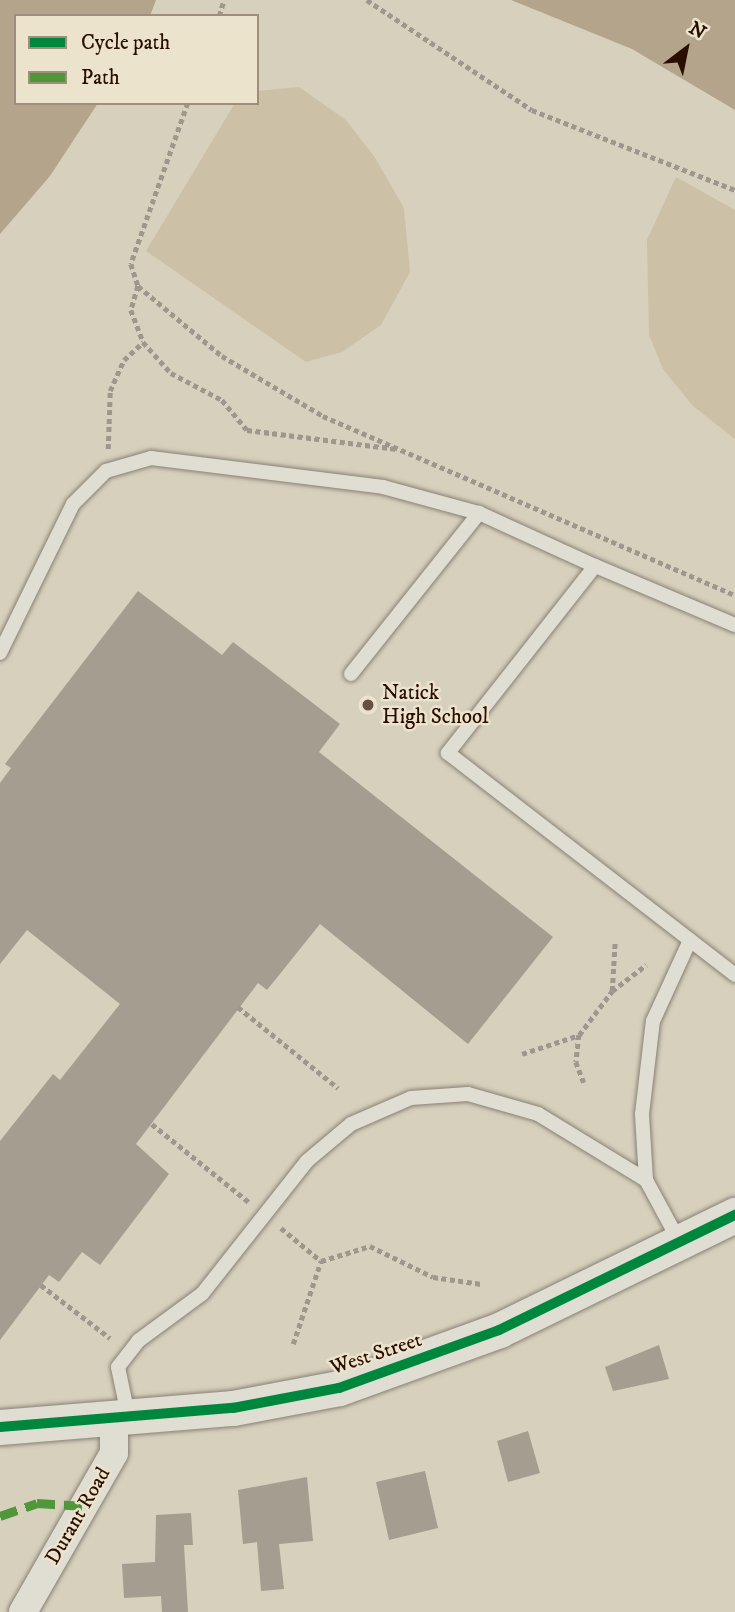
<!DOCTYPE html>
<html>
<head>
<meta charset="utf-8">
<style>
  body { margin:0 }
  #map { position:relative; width:735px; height:1612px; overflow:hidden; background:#d7d0bd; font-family:"IM FELL DW Pica",serif }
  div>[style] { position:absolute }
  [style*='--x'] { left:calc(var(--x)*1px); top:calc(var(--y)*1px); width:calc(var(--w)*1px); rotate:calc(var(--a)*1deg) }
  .green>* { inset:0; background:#ccc0a6 }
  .water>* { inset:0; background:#b3a48b }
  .building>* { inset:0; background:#a49d90 }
  .path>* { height:4.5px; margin-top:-2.25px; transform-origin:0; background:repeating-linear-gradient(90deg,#9d978e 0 5px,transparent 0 8.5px) }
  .roads { filter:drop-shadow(0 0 2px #898175) drop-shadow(0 0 2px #898175) }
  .service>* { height:14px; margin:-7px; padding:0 7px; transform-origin:7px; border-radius:7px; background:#e0ddd3 }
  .minor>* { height:28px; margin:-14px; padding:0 14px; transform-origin:14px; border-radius:14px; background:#e0ddd3 }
  .tertiary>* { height:35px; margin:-17.5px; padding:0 17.5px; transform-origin:17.5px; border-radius:17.5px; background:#e0ddd3 }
  .quiet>* { height:9px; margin-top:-4.5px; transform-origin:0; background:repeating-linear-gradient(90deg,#4f9739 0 18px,transparent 0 27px) }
  .cycleway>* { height:10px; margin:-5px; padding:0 5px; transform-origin:5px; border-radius:5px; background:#00873e }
  .dots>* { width:19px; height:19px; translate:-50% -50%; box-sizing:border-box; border:4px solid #ece3cd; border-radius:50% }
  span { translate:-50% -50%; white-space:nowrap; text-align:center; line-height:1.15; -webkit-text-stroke:5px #ece3cd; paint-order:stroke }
  .poi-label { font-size:21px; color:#290e00 }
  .left { translate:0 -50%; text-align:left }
  .street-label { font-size:21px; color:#290e00 }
  .legend { position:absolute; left:14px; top:14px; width:245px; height:91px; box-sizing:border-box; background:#ece3cd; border:2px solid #9e8e7b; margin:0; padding:9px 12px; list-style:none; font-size:21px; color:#290e00 }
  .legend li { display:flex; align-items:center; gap:14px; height:35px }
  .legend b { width:35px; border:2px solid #9e8e7b }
  .north { position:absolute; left:651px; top:14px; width:70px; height:70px; -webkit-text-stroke:5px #ece3cd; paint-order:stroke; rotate:32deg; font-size:19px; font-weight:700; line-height:28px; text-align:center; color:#290e00 }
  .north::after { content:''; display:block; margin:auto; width:24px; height:32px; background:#290e00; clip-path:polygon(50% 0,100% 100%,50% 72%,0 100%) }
</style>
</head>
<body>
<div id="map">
  <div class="green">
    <div style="clip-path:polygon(299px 87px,346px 120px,374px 156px,404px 208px,410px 272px,381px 325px,342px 352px,306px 362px,146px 251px,235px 103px,257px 103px,257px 91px)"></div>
    <div style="clip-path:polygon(676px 177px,735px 210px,735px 439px,693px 406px,663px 369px,649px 335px,647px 240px)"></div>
  </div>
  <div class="water">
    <div style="clip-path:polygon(0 0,156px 0,150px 16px,16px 16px,16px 103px,98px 103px,50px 176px,0 234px)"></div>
    <div style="clip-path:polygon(511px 0,735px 0,735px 110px,632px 49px)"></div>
  </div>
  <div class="building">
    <div style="clip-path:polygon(138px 591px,222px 655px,233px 642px,340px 724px,319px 752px,553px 937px,468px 1044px,320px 924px,267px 990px,258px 983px,136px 1144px,169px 1174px,100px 1265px,82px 1252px,59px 1282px,49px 1275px,0 1340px,0 1141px,53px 1074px,60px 1080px,120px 1004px,27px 930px,0 964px,0 783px,11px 768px,5px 764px)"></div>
    <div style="clip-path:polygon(659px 1345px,669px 1379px,613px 1391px,605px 1367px)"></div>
    <div style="clip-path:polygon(528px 1431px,540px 1473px,508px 1482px,497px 1441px)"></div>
    <div style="clip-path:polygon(425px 1471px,438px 1528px,389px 1540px,376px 1482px)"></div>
    <div style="clip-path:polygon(307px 1477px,313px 1541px,279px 1544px,284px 1589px,261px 1591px,257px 1542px,243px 1544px,238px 1490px)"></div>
    <div style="clip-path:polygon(191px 1513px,193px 1545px,184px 1545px,188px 1612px,162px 1612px,161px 1596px,124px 1598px,122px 1564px,155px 1562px,156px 1515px)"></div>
  </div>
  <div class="path">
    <div style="--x:367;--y:0;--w:198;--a:33.7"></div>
    <div style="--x:532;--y:110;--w:218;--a:21.5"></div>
    <div style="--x:219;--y:16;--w:17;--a:-73"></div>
    <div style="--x:188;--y:103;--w:171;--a:109.5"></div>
    <div style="--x:131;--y:264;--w:23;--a:72"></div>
    <div style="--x:138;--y:286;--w:109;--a:39.8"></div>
    <div style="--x:222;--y:356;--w:117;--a:30.7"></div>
    <div style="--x:323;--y:416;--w:449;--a:23.5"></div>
    <div style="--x:138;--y:286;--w:25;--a:106"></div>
    <div style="--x:131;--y:310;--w:34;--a:69"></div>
    <div style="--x:143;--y:342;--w:42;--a:47.9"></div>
    <div style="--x:171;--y:373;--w:58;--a:27.9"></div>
    <div style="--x:222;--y:400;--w:39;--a:50"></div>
    <div style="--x:247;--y:430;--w:151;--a:7.2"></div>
    <div style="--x:108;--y:449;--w:58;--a:-88"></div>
    <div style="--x:110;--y:391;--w:34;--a:-66"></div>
    <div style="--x:124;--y:360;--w:26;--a:-43"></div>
    <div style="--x:612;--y:991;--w:51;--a:-86.6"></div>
    <div style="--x:238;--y:1007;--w:129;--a:39"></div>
    <div style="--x:579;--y:1035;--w:27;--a:96"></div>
    <div style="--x:576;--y:1062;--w:22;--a:69"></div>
    <div style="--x:522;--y:1054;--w:60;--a:-18.4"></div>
    <div style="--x:579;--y:1035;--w:55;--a:-53.1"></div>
    <div style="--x:612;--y:991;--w:43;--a:-37.4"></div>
    <div style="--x:152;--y:1124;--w:126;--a:38.9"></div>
    <div style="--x:281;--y:1228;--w:52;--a:39.5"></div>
    <div style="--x:321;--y:1261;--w:51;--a:-17"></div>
    <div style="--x:370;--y:1246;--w:70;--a:26.2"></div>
    <div style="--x:433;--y:1277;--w:49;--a:8.1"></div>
    <div style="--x:41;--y:1285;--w:87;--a:37.5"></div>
    <div style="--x:293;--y:1344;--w:88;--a:-71.4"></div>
  </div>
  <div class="roads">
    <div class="service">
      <div style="--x:735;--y:625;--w:152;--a:-157.1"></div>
      <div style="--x:595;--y:566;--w:238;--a:128.2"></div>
      <div style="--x:448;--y:753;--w:363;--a:37.7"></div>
      <div style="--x:0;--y:653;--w:166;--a:-63.9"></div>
      <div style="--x:73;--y:504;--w:47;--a:-45"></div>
      <div style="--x:106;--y:471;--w:47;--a:-16.1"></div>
      <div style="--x:151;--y:458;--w:234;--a:7.1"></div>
      <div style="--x:383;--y:487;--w:99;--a:15.2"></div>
      <div style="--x:479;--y:513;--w:128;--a:24.6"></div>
      <div style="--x:351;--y:674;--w:206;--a:-51.5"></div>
      <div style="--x:646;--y:1180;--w:66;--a:-93.5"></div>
      <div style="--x:642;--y:1114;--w:94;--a:-83.3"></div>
      <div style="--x:653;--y:1021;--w:89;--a:-65.4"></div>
      <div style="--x:128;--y:1415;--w:49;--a:-101.8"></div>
      <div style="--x:118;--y:1367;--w:33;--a:-52"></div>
      <div style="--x:138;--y:1341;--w:79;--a:-36.3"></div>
      <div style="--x:202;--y:1294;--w:169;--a:-51.7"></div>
      <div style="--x:307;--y:1161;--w:57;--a:-40.1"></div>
      <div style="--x:351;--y:1124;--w:65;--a:-23.4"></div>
      <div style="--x:411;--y:1098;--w:57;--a:-4"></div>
      <div style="--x:468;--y:1094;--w:73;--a:15.9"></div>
      <div style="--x:538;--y:1114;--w:127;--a:31.4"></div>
      <div style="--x:646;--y:1180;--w:69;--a:61.6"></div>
    </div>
    <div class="minor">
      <div style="--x:23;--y:1612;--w:183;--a:-60.2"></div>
      <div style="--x:114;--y:1453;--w:37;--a:-90"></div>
    </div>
    <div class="tertiary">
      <div style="--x:0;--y:1427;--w:234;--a:-4.7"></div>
      <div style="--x:233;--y:1408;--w:108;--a:-10.7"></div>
      <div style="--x:339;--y:1388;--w:170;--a:-19.9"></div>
      <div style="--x:499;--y:1330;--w:263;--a:-26"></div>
    </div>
  </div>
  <div class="quiet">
    <div style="--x:0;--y:1516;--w:39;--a:-19"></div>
    <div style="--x:37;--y:1503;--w:48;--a:3.6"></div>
  </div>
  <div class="cycleway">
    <div style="--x:0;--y:1427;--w:234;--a:-4.7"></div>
    <div style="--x:233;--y:1408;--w:108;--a:-10.7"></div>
    <div style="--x:339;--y:1388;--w:170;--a:-19.9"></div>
    <div style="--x:499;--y:1330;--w:263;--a:-26"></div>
  </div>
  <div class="dots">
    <div style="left:368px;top:705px;background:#665242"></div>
  </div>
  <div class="poi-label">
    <span class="left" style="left:382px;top:705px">Natick<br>High School</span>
  </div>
  <div class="street-label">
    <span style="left:376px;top:1354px;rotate:-18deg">West Street</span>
    <span style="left:78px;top:1516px;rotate:-60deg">Durant Road</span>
  </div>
  <ul class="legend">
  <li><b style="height:9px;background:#00873e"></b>Cycle path</li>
  <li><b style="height:9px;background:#4f9739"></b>Path</li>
  </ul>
  <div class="north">N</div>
</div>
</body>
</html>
